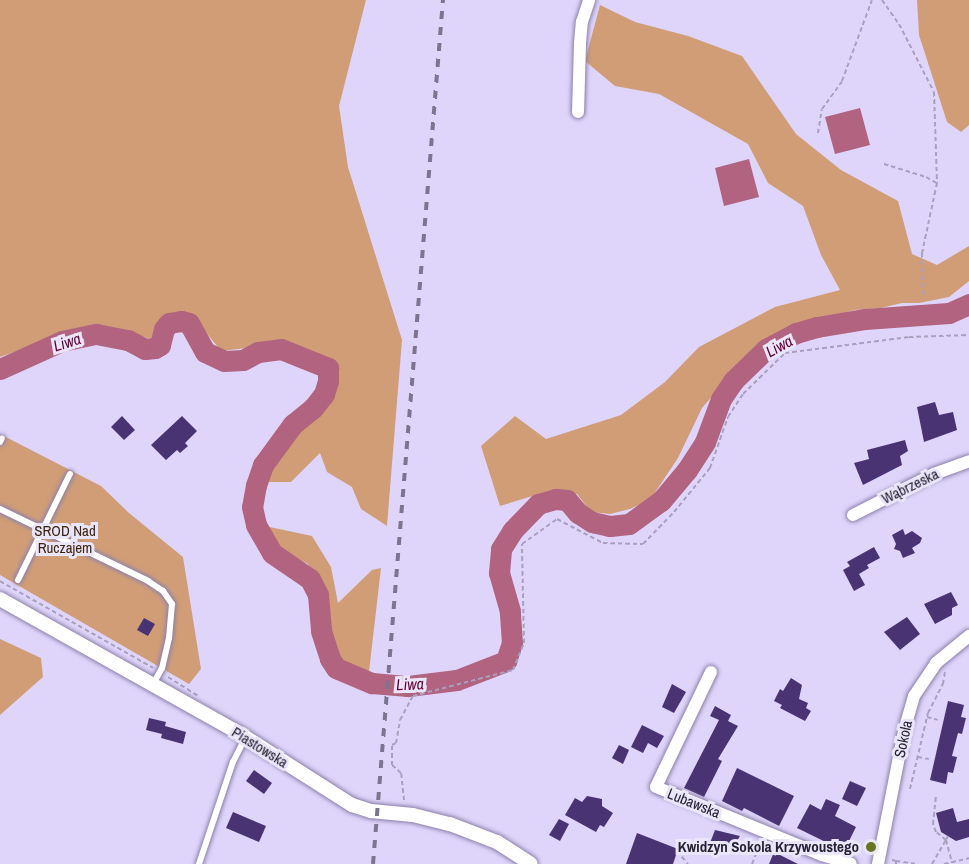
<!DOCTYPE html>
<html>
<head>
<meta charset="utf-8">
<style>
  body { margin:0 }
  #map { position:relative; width:969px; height:864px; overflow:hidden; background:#dfd5fb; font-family:"Archivo Narrow",sans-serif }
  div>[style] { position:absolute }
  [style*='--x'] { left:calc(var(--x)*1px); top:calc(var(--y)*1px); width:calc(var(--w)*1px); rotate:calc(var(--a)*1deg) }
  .green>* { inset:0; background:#d19d76 }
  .water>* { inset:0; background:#b16380 }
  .river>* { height:21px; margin:-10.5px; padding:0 10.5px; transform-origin:10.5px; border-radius:10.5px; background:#b16380 }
  .building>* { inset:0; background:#493373 }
  .path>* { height:2px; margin-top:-1px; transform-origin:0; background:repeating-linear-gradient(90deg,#a8a0bf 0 4.5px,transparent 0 7.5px) }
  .roads { filter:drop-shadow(0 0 2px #8c80ab) drop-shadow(0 0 2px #8c80ab) }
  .service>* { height:6px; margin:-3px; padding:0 3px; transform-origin:3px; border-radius:3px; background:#fff }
  .minor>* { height:12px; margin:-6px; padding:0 6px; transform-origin:6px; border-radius:6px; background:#fff }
  .tertiary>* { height:14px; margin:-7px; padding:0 7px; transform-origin:7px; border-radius:7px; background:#fff }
  .rail>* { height:4px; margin-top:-2px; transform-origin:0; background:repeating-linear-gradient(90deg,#7c758f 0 8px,transparent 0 16px) }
  .dots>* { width:16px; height:16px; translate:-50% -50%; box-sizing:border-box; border:3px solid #eae6f9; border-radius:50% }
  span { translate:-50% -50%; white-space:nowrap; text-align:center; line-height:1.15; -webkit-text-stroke:6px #eae6f9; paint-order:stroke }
  .street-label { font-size:15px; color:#282334 }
  .park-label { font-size:15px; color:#3f230d }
  .poi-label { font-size:15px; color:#282334; font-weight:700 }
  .right { translate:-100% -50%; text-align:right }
  .water-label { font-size:16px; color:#670037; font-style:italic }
</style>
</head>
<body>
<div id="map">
  <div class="green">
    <div style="clip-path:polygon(0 0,366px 0,339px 106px,348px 167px,402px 340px,387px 526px,361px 509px,352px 487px,327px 472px,320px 453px,291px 482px,263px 482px,293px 435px,325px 409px,336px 374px,330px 360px,281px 344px,221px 351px,192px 315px,164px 316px,155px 340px,94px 324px,0 357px)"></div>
    <div style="clip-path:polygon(917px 0,969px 0,969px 125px,961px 132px,947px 122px,919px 35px)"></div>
    <div style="clip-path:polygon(600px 5px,635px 22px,688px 36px,742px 56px,796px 134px,841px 170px,898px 201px,912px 254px,937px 265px,969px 246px,969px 281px,949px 297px,919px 303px,902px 303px,881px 308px,855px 310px,803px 324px,772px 339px,747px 356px,702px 408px,678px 458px,650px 500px,630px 509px,610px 514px,591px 512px,577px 494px,552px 490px,500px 506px,481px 446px,515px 416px,546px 439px,621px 415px,665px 382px,699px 347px,775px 307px,840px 290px,821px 255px,803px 206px,768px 183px,748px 144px,659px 94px,615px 86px,585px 61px)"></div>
    <div style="clip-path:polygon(0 434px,101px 486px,129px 513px,183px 557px,201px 669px,189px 684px,0 575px)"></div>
    <div style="clip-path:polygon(265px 526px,312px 536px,331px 567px,338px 603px,372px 570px,381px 568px,369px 672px,342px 661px,325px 623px,324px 592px,308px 564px,277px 547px)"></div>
    <div style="clip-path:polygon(0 639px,41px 658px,43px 677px,0 715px)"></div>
  </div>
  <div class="water">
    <div style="clip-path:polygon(860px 108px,870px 145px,835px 154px,825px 117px)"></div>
    <div style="clip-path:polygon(749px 159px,759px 197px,724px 206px,715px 168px)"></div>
  </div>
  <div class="river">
    <div style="--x:0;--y:369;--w:68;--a:-24.3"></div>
    <div style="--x:62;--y:341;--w:35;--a:-12"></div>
    <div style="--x:96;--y:334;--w:33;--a:11"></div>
    <div style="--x:128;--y:340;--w:19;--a:28"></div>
    <div style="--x:145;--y:349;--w:10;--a:-6"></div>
    <div style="--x:155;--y:348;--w:6;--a:-31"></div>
    <div style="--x:160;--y:345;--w:16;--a:-76"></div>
    <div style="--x:164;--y:329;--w:8;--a:-50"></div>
    <div style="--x:169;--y:323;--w:12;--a:-9"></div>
    <div style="--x:181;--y:321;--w:8;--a:14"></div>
    <div style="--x:189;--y:323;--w:33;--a:61"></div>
    <div style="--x:205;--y:352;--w:21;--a:25"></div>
    <div style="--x:224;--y:361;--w:19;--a:-3"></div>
    <div style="--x:243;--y:360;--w:17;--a:-28"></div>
    <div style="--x:258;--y:352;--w:23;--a:-7"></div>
    <div style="--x:281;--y:349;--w:51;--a:22"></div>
    <div style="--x:328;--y:368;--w:13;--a:90"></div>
    <div style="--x:328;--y:381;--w:14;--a:107"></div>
    <div style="--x:324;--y:394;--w:18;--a:128"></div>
    <div style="--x:313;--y:408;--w:26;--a:141"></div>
    <div style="--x:293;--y:424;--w:51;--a:126.2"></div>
    <div style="--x:263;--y:465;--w:21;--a:109"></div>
    <div style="--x:256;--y:485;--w:22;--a:100"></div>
    <div style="--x:252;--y:507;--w:18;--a:77"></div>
    <div style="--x:256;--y:525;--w:32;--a:60"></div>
    <div style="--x:272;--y:553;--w:46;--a:34.4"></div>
    <div style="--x:310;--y:579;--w:18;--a:63"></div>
    <div style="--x:318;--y:595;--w:36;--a:85"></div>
    <div style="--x:321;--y:631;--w:29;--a:72"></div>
    <div style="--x:330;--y:659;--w:11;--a:56"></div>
    <div style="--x:336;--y:668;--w:39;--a:23"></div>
    <div style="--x:372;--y:683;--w:36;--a:5"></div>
    <div style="--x:408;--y:686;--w:49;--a:-7"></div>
    <div style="--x:457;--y:680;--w:53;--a:-21.2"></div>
    <div style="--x:506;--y:661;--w:19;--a:-72"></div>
    <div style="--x:512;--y:643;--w:32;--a:-94"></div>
    <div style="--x:510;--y:611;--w:40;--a:-106"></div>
    <div style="--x:499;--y:573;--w:24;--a:-85"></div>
    <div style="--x:501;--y:549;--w:22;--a:-58"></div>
    <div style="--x:513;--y:530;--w:36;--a:-46"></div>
    <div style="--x:538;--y:504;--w:19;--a:-16"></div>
    <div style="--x:556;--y:499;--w:11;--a:5"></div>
    <div style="--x:567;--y:500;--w:17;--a:50"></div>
    <div style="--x:578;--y:513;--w:17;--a:33"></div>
    <div style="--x:592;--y:522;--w:18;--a:13"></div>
    <div style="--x:610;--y:526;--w:19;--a:-6"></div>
    <div style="--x:629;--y:524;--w:39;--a:-36"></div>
    <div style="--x:661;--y:501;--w:40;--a:-50"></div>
    <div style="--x:687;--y:470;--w:33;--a:-57"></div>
    <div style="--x:705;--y:442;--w:46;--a:-69.6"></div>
    <div style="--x:721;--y:399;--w:22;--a:-56"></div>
    <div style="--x:733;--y:381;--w:46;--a:-44.1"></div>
    <div style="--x:766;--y:349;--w:34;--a:-28"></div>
    <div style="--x:796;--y:333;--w:22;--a:-16"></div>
    <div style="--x:817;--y:327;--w:49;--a:-9.5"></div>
    <div style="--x:865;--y:319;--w:84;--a:-4.1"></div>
    <div style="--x:949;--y:313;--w:22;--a:-24"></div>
  </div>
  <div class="building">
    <div style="clip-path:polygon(935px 402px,939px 415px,953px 412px,957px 430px,924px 442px,917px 407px)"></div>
    <div style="clip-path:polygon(122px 416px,135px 430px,124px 440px,111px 427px)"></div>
    <div style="clip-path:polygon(182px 416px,197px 431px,185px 443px,188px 446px,180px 453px,177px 450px,166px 460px,151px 445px)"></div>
    <div style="clip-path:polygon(905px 440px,908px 451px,900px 456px,902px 465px,863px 485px,854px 463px,869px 459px,867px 450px)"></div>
    <div style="clip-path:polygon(903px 529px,905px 535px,912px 531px,922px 538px,920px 543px,912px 548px,915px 553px,903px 558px,900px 551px,894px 549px,896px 544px,892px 535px)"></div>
    <div style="clip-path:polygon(874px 547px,880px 558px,867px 565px,869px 568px,859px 574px,865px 585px,854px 591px,843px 570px,850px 566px,847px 562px)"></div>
    <div style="clip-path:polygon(951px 592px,958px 605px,952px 608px,952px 615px,935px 624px,924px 604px)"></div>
    <div style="clip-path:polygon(907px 617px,920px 634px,900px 650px,884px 632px)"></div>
    <div style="clip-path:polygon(144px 618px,155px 624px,148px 636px,137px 630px)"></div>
    <div style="clip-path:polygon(791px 678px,802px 685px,799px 699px,808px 703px,806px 708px,811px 711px,805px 721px,780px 708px,782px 705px,774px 701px,780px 689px,783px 691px)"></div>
    <div style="clip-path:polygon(672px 684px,686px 692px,674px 713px,662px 707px)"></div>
    <div style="clip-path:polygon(948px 701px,964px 705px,961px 717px,966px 718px,962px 734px,958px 733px,952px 756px,957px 757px,953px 773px,948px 772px,946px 784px,930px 780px)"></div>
    <div style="clip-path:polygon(715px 706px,731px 715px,728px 721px,738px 726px,718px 759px,722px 761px,704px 797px,684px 788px,719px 720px,710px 716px)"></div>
    <div style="clip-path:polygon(149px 718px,166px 722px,165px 726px,186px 732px,183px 744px,161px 738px,162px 734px,146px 730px)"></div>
    <div style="clip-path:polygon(642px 725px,664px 736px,657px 748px,648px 743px,643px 753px,631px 747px)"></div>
    <div style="clip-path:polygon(619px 745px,629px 750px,623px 764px,612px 758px)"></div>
    <div style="clip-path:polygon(737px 768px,794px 796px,779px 826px,744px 808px,742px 811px,722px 801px)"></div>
    <div style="clip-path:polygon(254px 770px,272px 783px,264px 794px,246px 781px)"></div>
    <div style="clip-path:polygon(850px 781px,866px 788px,857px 806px,842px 799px)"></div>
    <div style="clip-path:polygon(587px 796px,602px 799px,602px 806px,613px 813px,604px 827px,600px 825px,596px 832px,565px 815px,575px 798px,582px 802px)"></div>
    <div style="clip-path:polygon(826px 799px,840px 805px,835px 816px,856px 827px,844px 851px,797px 828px,810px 804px,821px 810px)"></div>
    <div style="clip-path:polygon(953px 808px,957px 822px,969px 819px,969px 837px,956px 841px,941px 832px,936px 813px)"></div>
    <div style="clip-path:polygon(233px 812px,266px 826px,259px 842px,226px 828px)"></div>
    <div style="clip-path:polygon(559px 819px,569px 824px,560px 841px,549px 835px)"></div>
    <div style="clip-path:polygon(715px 830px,740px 836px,730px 852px,710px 843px)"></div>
    <div style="clip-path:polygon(637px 833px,678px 849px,673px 864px,626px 864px)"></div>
    <div style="clip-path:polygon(774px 852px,798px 864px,769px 864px)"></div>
  </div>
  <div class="path">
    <div style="--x:882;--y:0;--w:29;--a:55"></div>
    <div style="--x:899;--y:24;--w:76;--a:62.8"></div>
    <div style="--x:934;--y:92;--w:91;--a:88.1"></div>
    <div style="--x:937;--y:183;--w:72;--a:102.1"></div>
    <div style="--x:922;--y:253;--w:45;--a:88.7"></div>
    <div style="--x:818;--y:133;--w:24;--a:-81"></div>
    <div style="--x:822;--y:109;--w:34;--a:-54"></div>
    <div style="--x:842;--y:81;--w:86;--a:-69.7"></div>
    <div style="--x:884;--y:164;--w:44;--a:17.2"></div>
    <div style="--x:926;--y:177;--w:13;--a:29"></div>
    <div style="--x:0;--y:581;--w:176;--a:29.6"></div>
    <div style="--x:168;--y:677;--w:36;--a:32"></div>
    <div style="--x:927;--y:717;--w:11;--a:15"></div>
    <div style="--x:918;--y:757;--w:11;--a:10"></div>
    <div style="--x:910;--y:789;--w:78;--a:-76.7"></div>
    <div style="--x:928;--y:713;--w:33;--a:-63"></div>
    <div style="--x:943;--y:684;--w:12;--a:-81"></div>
    <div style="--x:404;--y:800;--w:27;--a:-96"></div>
    <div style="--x:401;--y:773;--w:12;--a:-138"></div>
    <div style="--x:392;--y:765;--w:20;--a:-90"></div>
    <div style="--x:392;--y:745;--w:4;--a:-27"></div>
    <div style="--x:396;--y:743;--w:23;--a:-80"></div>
    <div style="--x:400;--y:720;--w:27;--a:-62"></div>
    <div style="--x:413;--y:696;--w:103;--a:-14.6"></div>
    <div style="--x:513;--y:670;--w:29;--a:-68"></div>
    <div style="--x:524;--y:643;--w:99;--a:-91.2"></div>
    <div style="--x:522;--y:544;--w:43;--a:-35.5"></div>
    <div style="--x:557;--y:519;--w:52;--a:27.6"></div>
    <div style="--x:603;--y:543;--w:40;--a:1.4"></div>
    <div style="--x:643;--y:544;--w:45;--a:-45.9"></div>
    <div style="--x:674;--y:512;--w:57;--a:-50.7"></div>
    <div style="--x:710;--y:468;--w:54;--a:-70.6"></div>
    <div style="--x:728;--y:417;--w:27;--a:-57"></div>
    <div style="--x:743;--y:394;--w:59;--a:-44.3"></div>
    <div style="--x:785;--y:353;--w:125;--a:-7.4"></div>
    <div style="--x:909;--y:337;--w:60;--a:-1.9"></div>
    <div style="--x:948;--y:836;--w:4;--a:117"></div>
    <div style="--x:946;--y:840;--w:23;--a:75"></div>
    <div style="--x:677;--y:851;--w:17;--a:50"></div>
    <div style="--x:892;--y:860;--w:4;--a:14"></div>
    <div style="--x:896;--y:861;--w:3;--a:90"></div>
    <div style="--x:896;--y:861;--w:21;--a:8"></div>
    <div style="--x:752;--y:864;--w:24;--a:-68"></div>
    <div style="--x:932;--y:864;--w:28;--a:-60"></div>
    <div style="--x:946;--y:840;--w:13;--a:-141"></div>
    <div style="--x:936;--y:832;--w:9;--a:-111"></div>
    <div style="--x:933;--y:824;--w:30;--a:-84"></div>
    <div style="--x:944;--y:864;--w:26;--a:-13"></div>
  </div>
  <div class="roads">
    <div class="service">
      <div style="--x:0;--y:442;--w:4;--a:-63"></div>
      <div style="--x:0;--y:509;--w:165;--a:25.9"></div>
      <div style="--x:148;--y:581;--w:18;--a:34"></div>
      <div style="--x:163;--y:591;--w:16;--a:55"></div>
      <div style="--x:172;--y:604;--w:34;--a:95"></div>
      <div style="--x:169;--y:638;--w:31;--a:103"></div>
      <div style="--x:162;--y:668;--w:18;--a:119"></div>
      <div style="--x:18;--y:580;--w:118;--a:-63.9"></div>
      <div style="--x:199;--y:864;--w:108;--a:-71.6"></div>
      <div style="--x:233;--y:762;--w:27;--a:-63"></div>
    </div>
    <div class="minor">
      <div style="--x:578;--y:112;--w:69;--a:-88.3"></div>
      <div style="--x:580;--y:43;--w:21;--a:-85"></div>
      <div style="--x:582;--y:22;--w:23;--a:-72"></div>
      <div style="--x:853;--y:515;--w:91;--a:-26.8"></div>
      <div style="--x:934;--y:474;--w:37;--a:-20"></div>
      <div style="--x:711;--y:672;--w:127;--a:115.6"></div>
      <div style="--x:656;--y:787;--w:179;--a:22.3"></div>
      <div style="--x:822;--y:855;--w:30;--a:17"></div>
      <div style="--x:878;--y:864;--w:136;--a:-78.9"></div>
      <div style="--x:904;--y:731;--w:36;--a:-74"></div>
      <div style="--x:914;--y:696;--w:40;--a:-56"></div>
      <div style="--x:936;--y:663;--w:43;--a:-39.3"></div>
    </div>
    <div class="tertiary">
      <div style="--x:0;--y:599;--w:278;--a:29.3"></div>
      <div style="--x:242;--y:735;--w:130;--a:32.5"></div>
      <div style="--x:352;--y:805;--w:20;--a:18"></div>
      <div style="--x:371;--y:811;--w:42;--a:5.4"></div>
      <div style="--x:413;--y:815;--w:38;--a:14"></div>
      <div style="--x:450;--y:824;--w:50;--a:21"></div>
      <div style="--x:497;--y:842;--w:40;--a:32.9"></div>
    </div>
  </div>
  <div class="rail">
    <div style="--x:373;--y:864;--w:867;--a:-85.37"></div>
  </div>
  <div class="dots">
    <div style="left:871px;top:847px;background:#697521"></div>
  </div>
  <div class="street-label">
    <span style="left:910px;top:486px;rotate:-26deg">Wąbrzeska</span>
    <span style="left:903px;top:739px;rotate:-78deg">Sokola</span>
    <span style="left:260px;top:747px;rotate:32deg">Piastowska</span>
    <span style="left:694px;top:803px;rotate:22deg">Lubawska</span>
  </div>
  <div class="park-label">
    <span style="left:65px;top:539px">SROD Nad<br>Ruczajem</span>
  </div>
  <div class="poi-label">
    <span class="right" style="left:859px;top:847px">Kwidzyn Sokola Krzywoustego</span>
  </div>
  <div class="water-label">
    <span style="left:67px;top:342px;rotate:-18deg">Liwa</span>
    <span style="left:779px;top:346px;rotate:-29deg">Liwa</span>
    <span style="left:410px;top:684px;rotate:-2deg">Liwa</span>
  </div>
</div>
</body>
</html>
